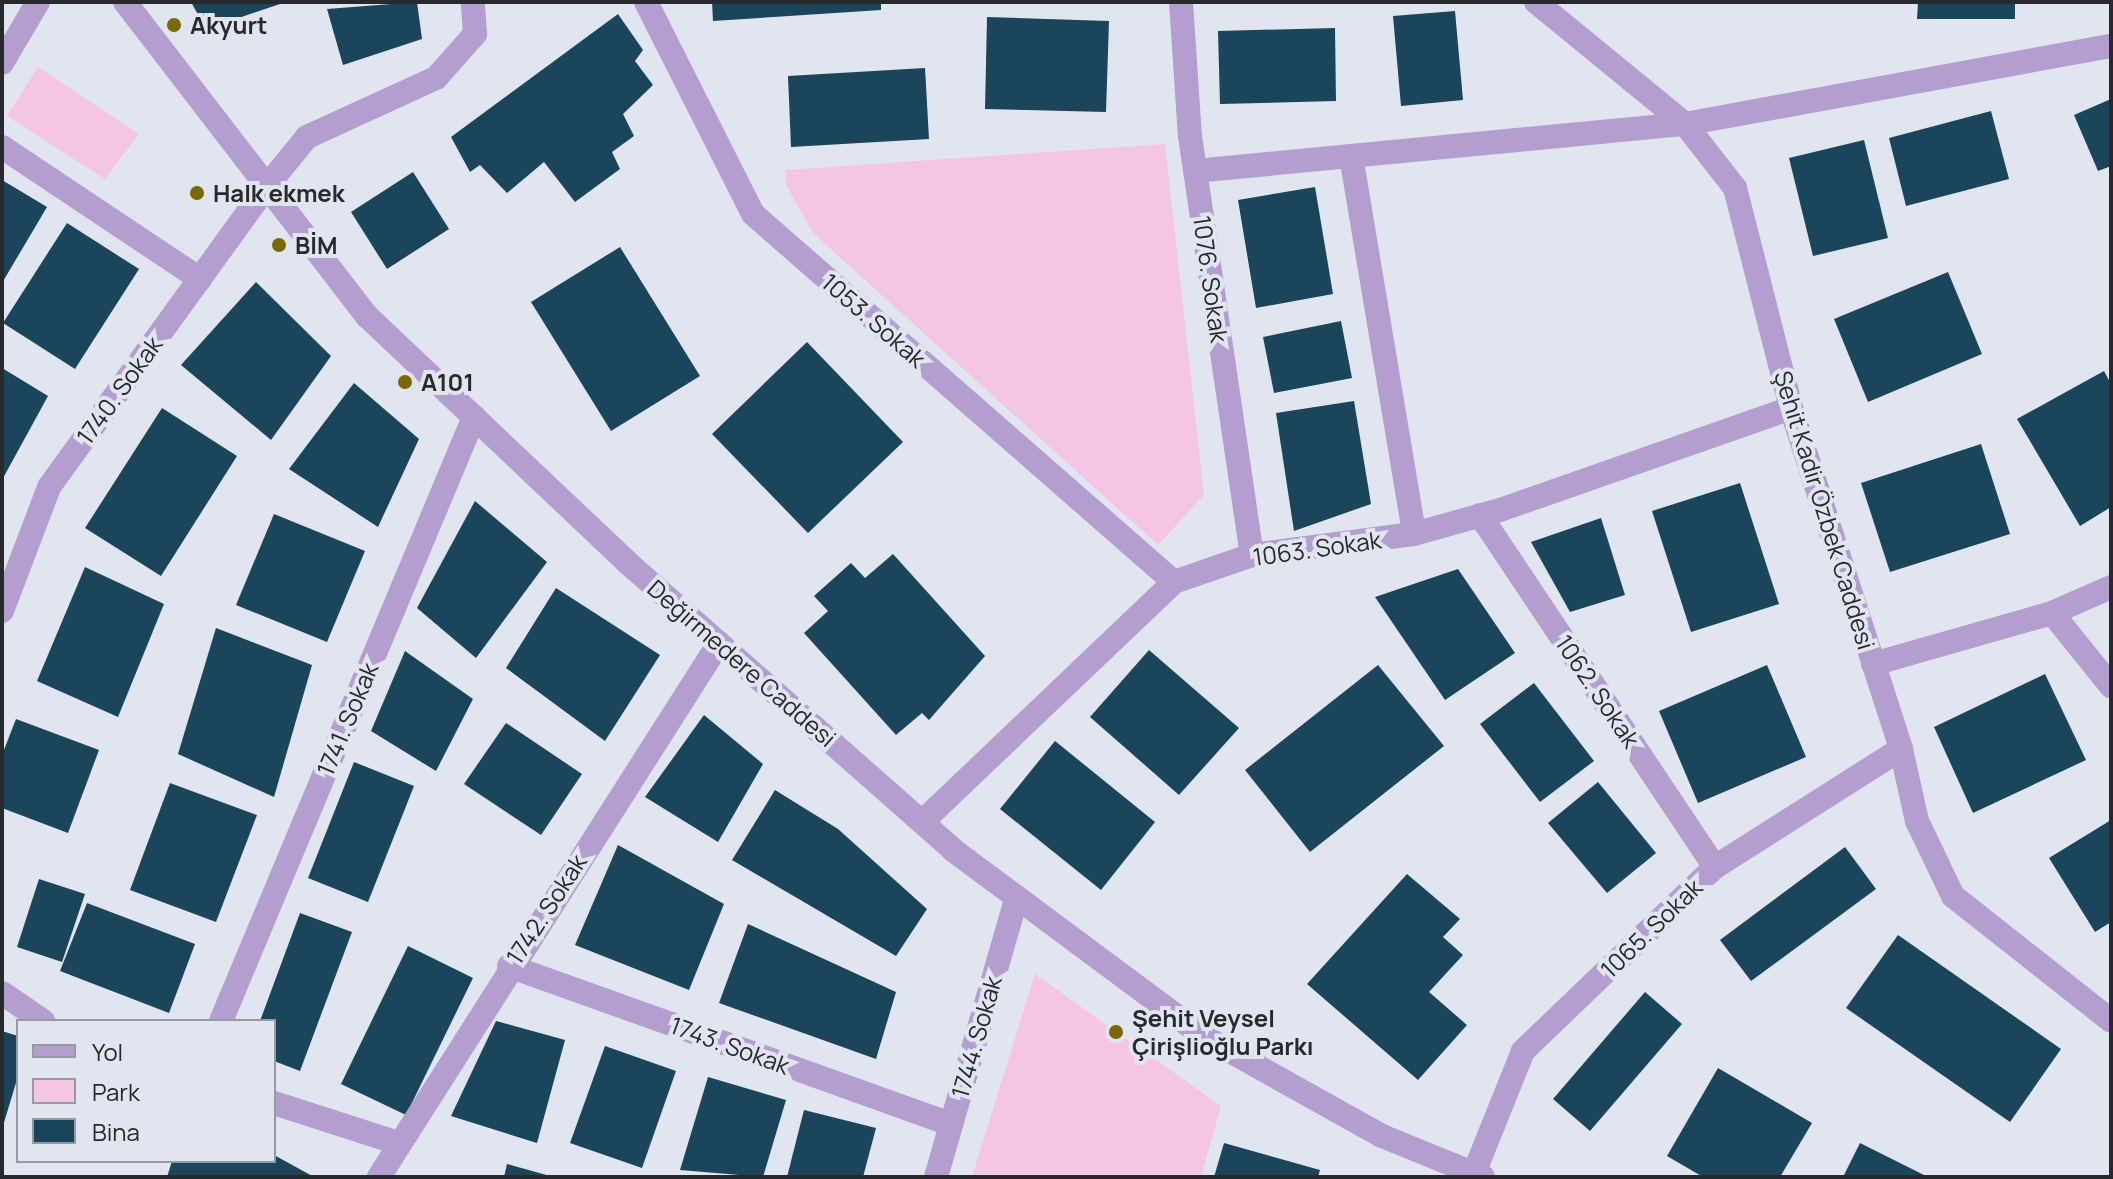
<!DOCTYPE html>
<html>
<head>
<meta charset="utf-8">
<style>
  body { margin:0 }
  #map { position:relative; width:2113px; height:1179px; overflow:hidden; background:#e1e5ef; font-family:Manrope,sans-serif }
  div>[style] { position:absolute }
  [style*='--x'] { left:calc(var(--x)*1px); top:calc(var(--y)*1px); width:calc(var(--w)*1px); rotate:calc(var(--a)*1deg) }
  .green>* { inset:0; background:#f5c5e6 }
  .building>* { inset:0; background:#1a455b }
  .minor>* { height:24px; margin:-12px; padding:0 12px; transform-origin:12px; border-radius:12px; background:#b39ecf }
  .tertiary>* { height:24px; margin:-12px; padding:0 12px; transform-origin:12px; border-radius:12px; background:#b39ecf }
  .dots>* { width:22px; height:22px; translate:-50% -50%; box-sizing:border-box; border:4px solid #e1e5ef; border-radius:50% }
  span { translate:-50% -50%; white-space:nowrap; text-align:center; line-height:1.15; -webkit-text-stroke:8px #e1e5ef; paint-order:stroke }
  .poi-label { font-size:24px; color:#28292d; font-weight:700 }
  .left { translate:0 -50%; text-align:left }
  .street-label { font-size:24px; color:#28292d }
  .frame { position:absolute; inset:0; border:4px solid #28292d; pointer-events:none }
  .legend { position:absolute; left:16px; top:1019px; width:260px; height:144px; box-sizing:border-box; background:#e1e5ef; border:2px solid #979aa1; margin:0; padding:10px 14px; list-style:none; font-size:24px; color:#28292d }
  .legend li { display:flex; align-items:center; gap:16px; height:40px }
  .legend b { width:40px; border:2px solid #979aa1 }
</style>
</head>
<body>
<div id="map">
  <div class="green">
    <div style="clip-path:polygon(38px 67px,139px 134px,105px 179px,7px 116px)"></div>
    <div style="clip-path:polygon(1165px 144px,1204px 495px,1158px 545px,813px 233px,786px 185px,786px 170px)"></div>
    <div style="clip-path:polygon(1035px 974px,1221px 1106px,1201px 1177px,972px 1177px)"></div>
  </div>
  <div class="building">
    <div style="clip-path:polygon(191px 2px,283px 2px,283px 3px,206px 29px)"></div>
    <div style="clip-path:polygon(417px 2px,422px 39px,343px 65px,327px 9px)"></div>
    <div style="clip-path:polygon(712px 2px,881px 2px,881px 10px,713px 21px)"></div>
    <div style="clip-path:polygon(1918px 2px,2015px 2px,2015px 19px,1917px 19px)"></div>
    <div style="clip-path:polygon(1455px 11px,1463px 100px,1401px 106px,1393px 16px)"></div>
    <div style="clip-path:polygon(618px 14px,643px 50px,635px 61px,653px 85px,623px 114px,634px 136px,612px 152px,620px 169px,575px 202px,544px 162px,507px 193px,480px 165px,470px 172px,451px 137px)"></div>
    <div style="clip-path:polygon(987px 17px,1109px 21px,1106px 112px,985px 109px)"></div>
    <div style="clip-path:polygon(1335px 28px,1336px 101px,1220px 104px,1218px 31px)"></div>
    <div style="clip-path:polygon(925px 68px,929px 139px,791px 147px,788px 76px)"></div>
    <div style="clip-path:polygon(2111px 99px,2111px 166px,2098px 171px,2074px 115px)"></div>
    <div style="clip-path:polygon(1991px 111px,2009px 179px,1906px 206px,1889px 138px)"></div>
    <div style="clip-path:polygon(1864px 140px,1888px 238px,1813px 256px,1789px 158px)"></div>
    <div style="clip-path:polygon(413px 172px,449px 229px,387px 269px,351px 212px)"></div>
    <div style="clip-path:polygon(2px 180px,47px 207px,2px 283px)"></div>
    <div style="clip-path:polygon(1315px 187px,1333px 294px,1256px 308px,1238px 200px)"></div>
    <div style="clip-path:polygon(67px 223px,139px 269px,75px 369px,3px 323px)"></div>
    <div style="clip-path:polygon(620px 247px,700px 376px,611px 431px,531px 302px)"></div>
    <div style="clip-path:polygon(1948px 272px,1982px 354px,1868px 402px,1834px 319px)"></div>
    <div style="clip-path:polygon(256px 282px,331px 356px,271px 440px,181px 365px)"></div>
    <div style="clip-path:polygon(1341px 321px,1352px 378px,1274px 393px,1263px 337px)"></div>
    <div style="clip-path:polygon(807px 342px,903px 442px,808px 533px,712px 434px)"></div>
    <div style="clip-path:polygon(2px 368px,48px 396px,2px 480px)"></div>
    <div style="clip-path:polygon(2104px 371px,2111px 384px,2111px 507px,2080px 526px,2017px 419px)"></div>
    <div style="clip-path:polygon(354px 383px,419px 439px,378px 527px,289px 469px)"></div>
    <div style="clip-path:polygon(1354px 401px,1371px 504px,1294px 531px,1276px 413px)"></div>
    <div style="clip-path:polygon(162px 408px,237px 456px,161px 576px,85px 528px)"></div>
    <div style="clip-path:polygon(1981px 444px,2010px 534px,1890px 572px,1861px 483px)"></div>
    <div style="clip-path:polygon(1740px 483px,1779px 604px,1691px 632px,1652px 511px)"></div>
    <div style="clip-path:polygon(475px 501px,547px 562px,476px 658px,417px 608px)"></div>
    <div style="clip-path:polygon(274px 514px,365px 551px,327px 642px,236px 605px)"></div>
    <div style="clip-path:polygon(1601px 518px,1625px 595px,1570px 612px,1531px 542px)"></div>
    <div style="clip-path:polygon(893px 554px,985px 656px,929px 720px,922px 713px,896px 735px,804px 633px,828px 611px,814px 596px,851px 563px,865px 578px)"></div>
    <div style="clip-path:polygon(85px 567px,164px 604px,118px 717px,37px 681px)"></div>
    <div style="clip-path:polygon(1458px 569px,1515px 653px,1445px 700px,1375px 597px)"></div>
    <div style="clip-path:polygon(556px 588px,660px 655px,605px 741px,506px 668px)"></div>
    <div style="clip-path:polygon(216px 628px,312px 665px,274px 797px,178px 754px)"></div>
    <div style="clip-path:polygon(1149px 650px,1239px 728px,1179px 795px,1090px 717px)"></div>
    <div style="clip-path:polygon(405px 651px,473px 699px,436px 771px,371px 731px)"></div>
    <div style="clip-path:polygon(1378px 665px,1444px 746px,1310px 852px,1245px 770px)"></div>
    <div style="clip-path:polygon(1767px 665px,1806px 757px,1698px 803px,1659px 711px)"></div>
    <div style="clip-path:polygon(2045px 674px,2086px 760px,1973px 813px,1934px 727px)"></div>
    <div style="clip-path:polygon(1534px 683px,1594px 761px,1540px 802px,1480px 724px)"></div>
    <div style="clip-path:polygon(704px 715px,763px 764px,718px 842px,645px 797px)"></div>
    <div style="clip-path:polygon(16px 719px,99px 750px,68px 833px,2px 808px,2px 755px)"></div>
    <div style="clip-path:polygon(506px 723px,582px 774px,541px 835px,464px 784px)"></div>
    <div style="clip-path:polygon(1055px 741px,1155px 822px,1101px 890px,1000px 809px)"></div>
    <div style="clip-path:polygon(354px 762px,414px 786px,368px 902px,308px 878px)"></div>
    <div style="clip-path:polygon(1598px 782px,1656px 853px,1607px 893px,1548px 823px)"></div>
    <div style="clip-path:polygon(170px 783px,257px 815px,216px 922px,130px 890px)"></div>
    <div style="clip-path:polygon(775px 790px,838px 829px,927px 909px,896px 956px,732px 860px)"></div>
    <div style="clip-path:polygon(2111px 820px,2111px 922px,2095px 932px,2049px 858px)"></div>
    <div style="clip-path:polygon(618px 845px,724px 904px,689px 990px,575px 945px)"></div>
    <div style="clip-path:polygon(1845px 847px,1876px 889px,1751px 981px,1720px 940px)"></div>
    <div style="clip-path:polygon(1407px 874px,1460px 919px,1443px 937px,1463px 955px,1429px 992px,1467px 1025px,1418px 1080px,1307px 984px)"></div>
    <div style="clip-path:polygon(39px 879px,85px 894px,62px 962px,17px 947px)"></div>
    <div style="clip-path:polygon(87px 903px,195px 944px,169px 1013px,60px 971px)"></div>
    <div style="clip-path:polygon(300px 913px,352px 932px,300px 1071px,274px 1061px,274px 1021px,260px 1021px)"></div>
    <div style="clip-path:polygon(748px 924px,896px 992px,876px 1059px,719px 1003px)"></div>
    <div style="clip-path:polygon(1898px 935px,2061px 1049px,2010px 1122px,1846px 1008px)"></div>
    <div style="clip-path:polygon(408px 946px,473px 978px,406px 1115px,341px 1084px)"></div>
    <div style="clip-path:polygon(1645px 992px,1682px 1024px,1590px 1131px,1553px 1099px)"></div>
    <div style="clip-path:polygon(496px 1021px,565px 1040px,537px 1143px,451px 1116px)"></div>
    <div style="clip-path:polygon(2px 1031px,18px 1036px,18px 1076px,3px 1126px)"></div>
    <div style="clip-path:polygon(605px 1046px,676px 1071px,642px 1168px,570px 1143px)"></div>
    <div style="clip-path:polygon(1718px 1068px,1812px 1123px,1780px 1177px,1703px 1177px,1667px 1156px)"></div>
    <div style="clip-path:polygon(708px 1077px,786px 1100px,763px 1177px,680px 1170px)"></div>
    <div style="clip-path:polygon(804px 1110px,876px 1128px,863px 1177px,787px 1177px)"></div>
    <div style="clip-path:polygon(1224px 1143px,1320px 1170px,1318px 1177px,1214px 1177px)"></div>
    <div style="clip-path:polygon(1860px 1143px,1928px 1177px,1843px 1177px)"></div>
    <div style="clip-path:polygon(274px 1155px,314px 1177px,167px 1177px,172px 1161px,274px 1161px)"></div>
    <div style="clip-path:polygon(507px 1164px,550px 1176px,550px 1177px,504px 1177px)"></div>
  </div>
  <div class="minor">
    <div style="--x:646;--y:2;--w:237;--a:63.2"></div>
    <div style="--x:753;--y:214;--w:559;--a:41.16"></div>
    <div style="--x:1181;--y:2;--w:134;--a:86.2"></div>
    <div style="--x:1190;--y:136;--w:424;--a:81.6"></div>
    <div style="--x:1536;--y:2;--w:193;--a:39.3"></div>
    <div style="--x:1685;--y:124;--w:81;--a:52"></div>
    <div style="--x:1735;--y:188;--w:227;--a:75.7"></div>
    <div style="--x:1791;--y:408;--w:358;--a:72.1"></div>
    <div style="--x:1901;--y:749;--w:74;--a:77.5"></div>
    <div style="--x:1917;--y:821;--w:83;--a:64.4"></div>
    <div style="--x:1953;--y:896;--w:201;--a:38.3"></div>
    <div style="--x:2;--y:63;--w:71;--a:-59.5"></div>
    <div style="--x:2;--y:147;--w:238;--a:33.7"></div>
    <div style="--x:1351;--y:156;--w:383;--a:80.5"></div>
    <div style="--x:1195;--y:171;--w:492;--a:-5.5"></div>
    <div style="--x:1685;--y:124;--w:433;--a:-10.4"></div>
    <div style="--x:1480;--y:515;--w:423;--a:56.3"></div>
    <div style="--x:2;--y:611;--w:133;--a:-69.2"></div>
    <div style="--x:49;--y:487;--w:372;--a:-54.1"></div>
    <div style="--x:267;--y:186;--w:63;--a:-50.8"></div>
    <div style="--x:307;--y:137;--w:142;--a:-24.6"></div>
    <div style="--x:436;--y:78;--w:59;--a:-48.4"></div>
    <div style="--x:475;--y:34;--w:32;--a:-94"></div>
    <div style="--x:2052;--y:613;--w:94;--a:51.1"></div>
    <div style="--x:1873;--y:664;--w:186;--a:-15.9"></div>
    <div style="--x:2052;--y:613;--w:64;--a:-23.8"></div>
    <div style="--x:922;--y:822;--w:348;--a:-43.6"></div>
    <div style="--x:1174;--y:582;--w:83;--a:-19.1"></div>
    <div style="--x:1252;--y:555;--w:163;--a:-7.4"></div>
    <div style="--x:1414;--y:534;--w:89;--a:-15.6"></div>
    <div style="--x:1500;--y:510;--w:308;--a:-19.3"></div>
    <div style="--x:509;--y:966;--w:469;--a:19.7"></div>
    <div style="--x:2;--y:993;--w:50;--a:34.3"></div>
    <div style="--x:221;--y:1021;--w:655;--a:-67.27"></div>
    <div style="--x:274;--y:1103;--w:127;--a:17.9"></div>
    <div style="--x:1474;--y:1173;--w:131;--a:-68.1"></div>
    <div style="--x:1523;--y:1051;--w:266;--a:-43.8"></div>
    <div style="--x:1715;--y:867;--w:220;--a:-32.4"></div>
    <div style="--x:379;--y:1177;--w:633;--a:-57.51"></div>
    <div style="--x:936;--y:1177;--w:291;--a:-73.9"></div>
  </div>
  <div class="tertiary">
    <div style="--x:125;--y:2;--w:398;--a:52.4"></div>
    <div style="--x:368;--y:317;--w:358;--a:43.4"></div>
    <div style="--x:628;--y:563;--w:434;--a:41.4"></div>
    <div style="--x:953;--y:850;--w:312;--a:36.6"></div>
    <div style="--x:1203;--y:1036;--w:205;--a:29.2"></div>
    <div style="--x:1382;--y:1136;--w:109;--a:22.1"></div>
  </div>
  <div class="dots">
    <div style="left:174px;top:25px;background:#7a6800"></div>
    <div style="left:197px;top:193px;background:#7a6800"></div>
    <div style="left:279px;top:245px;background:#7a6800"></div>
    <div style="left:405px;top:382px;background:#7a6800"></div>
    <div style="left:1116px;top:1032px;background:#7a6800"></div>
  </div>
  <div class="poi-label">
    <span class="left" style="left:190px;top:25px">Akyurt</span>
    <span class="left" style="left:213px;top:193px">Halk ekmek</span>
    <span class="left" style="left:295px;top:245px">BİM</span>
    <span class="left" style="left:421px;top:382px">A101</span>
    <span class="left" style="left:1132px;top:1032px">Şehit Veysel<br>Çirişlioğlu Parkı</span>
  </div>
  <div class="street-label">
    <span style="left:1211px;top:279px;rotate:82deg">1076. Sokak</span>
    <span style="left:874px;top:320px;rotate:41deg">1053. Sokak</span>
    <span style="left:119px;top:390px;rotate:-54deg">1740. Sokak</span>
    <span style="left:1825px;top:510px;rotate:73deg">Şehit Kadir Özbek Caddesi</span>
    <span style="left:1317px;top:548px;rotate:-8deg">1063. Sokak</span>
    <span style="left:742px;top:663px;rotate:41deg">Değirmedere Caddesi</span>
    <span style="left:1598px;top:691px;rotate:56deg">1062. Sokak</span>
    <span style="left:347px;top:719px;rotate:-67deg">1741. Sokak</span>
    <span style="left:546px;top:909px;rotate:-57deg">1742. Sokak</span>
    <span style="left:1651px;top:928px;rotate:-44deg">1065. Sokak</span>
    <span style="left:976px;top:1037px;rotate:-74deg">1744. Sokak</span>
    <span style="left:730px;top:1045px;rotate:20deg">1743. Sokak</span>
  </div>
  <div class="frame"></div>
  <ul class="legend">
  <li><b style="height:10px;background:#b39ecf"></b>Yol</li>
  <li><b style="height:22px;background:#f5c5e6"></b>Park</li>
  <li><b style="height:22px;background:#1a455b"></b>Bina</li>
  </ul>
</div>
</body>
</html>
